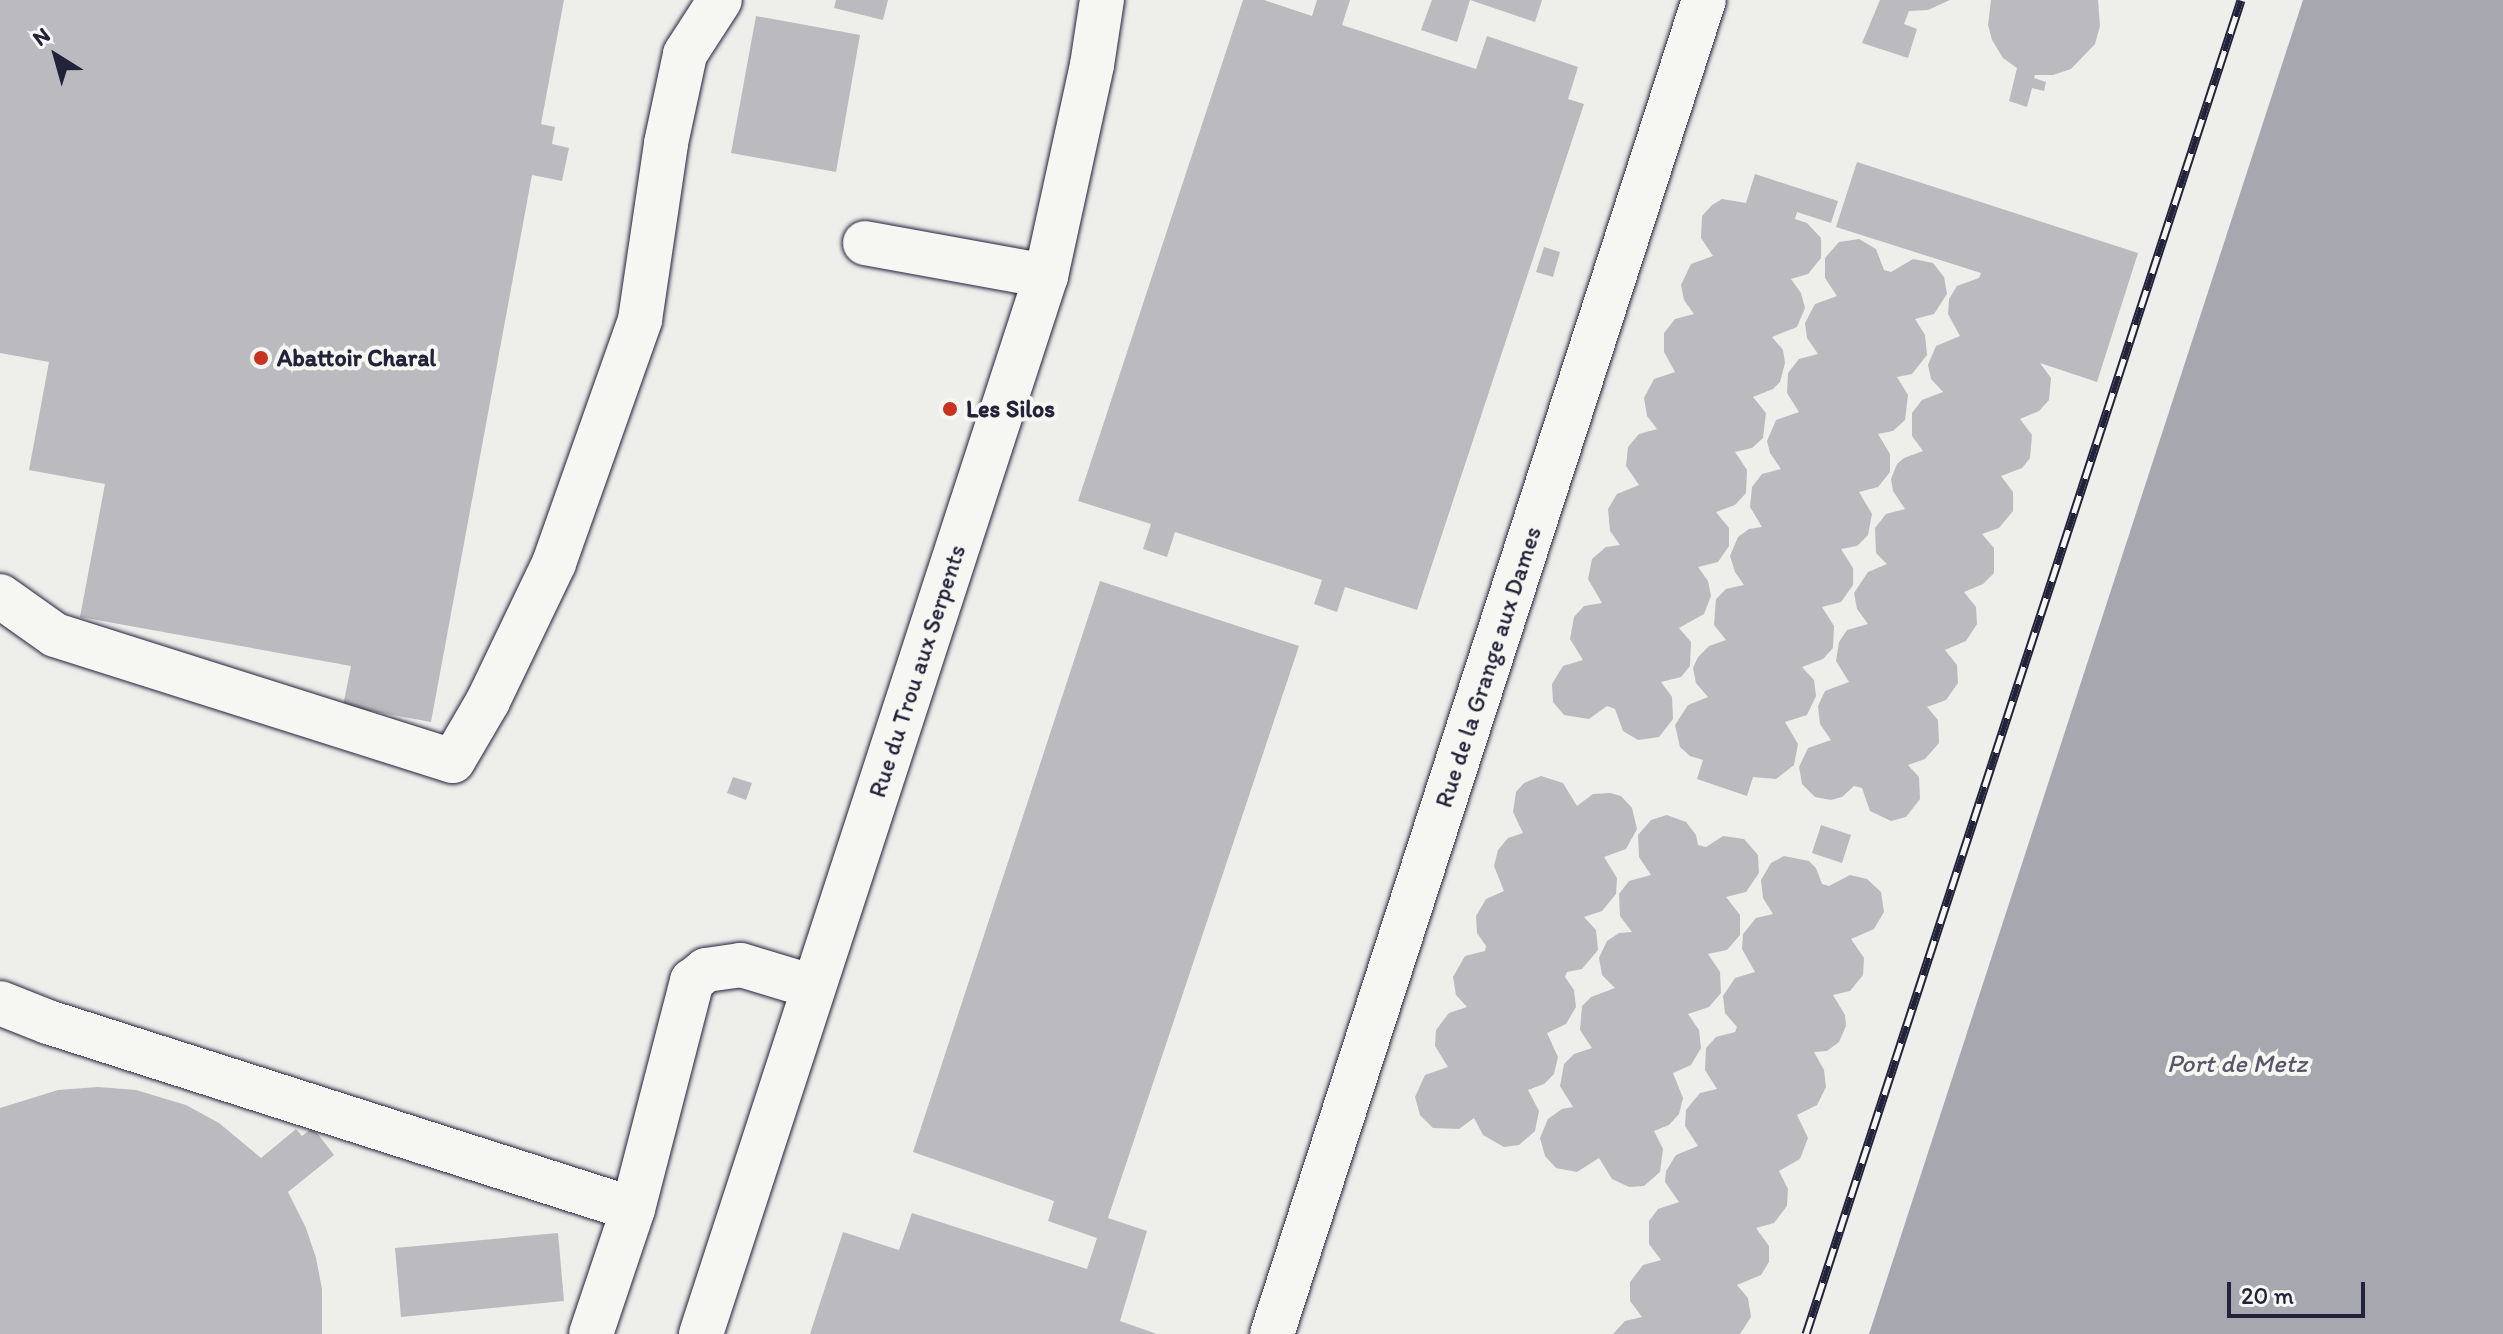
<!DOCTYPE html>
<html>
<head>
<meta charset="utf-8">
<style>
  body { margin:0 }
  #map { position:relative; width:2503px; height:1334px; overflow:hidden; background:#eeeeeb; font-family:Itim,sans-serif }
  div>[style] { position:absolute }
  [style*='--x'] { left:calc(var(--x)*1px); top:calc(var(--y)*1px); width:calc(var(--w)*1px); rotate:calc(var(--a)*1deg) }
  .water>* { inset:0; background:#a7a7af }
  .building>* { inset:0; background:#bbbbbf }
  .roads { filter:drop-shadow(0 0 2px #22223b) drop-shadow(0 0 2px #22223b) }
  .minor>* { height:44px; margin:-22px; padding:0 22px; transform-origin:22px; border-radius:22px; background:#f6f6f2 }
  .rail>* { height:9px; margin-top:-4.5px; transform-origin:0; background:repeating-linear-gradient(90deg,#f6f6f2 0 18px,#22223b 0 36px); box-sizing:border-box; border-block:2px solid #22223b }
  .dots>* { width:22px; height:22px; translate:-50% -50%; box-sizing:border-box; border:4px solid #f6f6f2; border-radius:50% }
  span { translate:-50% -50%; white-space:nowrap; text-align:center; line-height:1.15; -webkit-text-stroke:8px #f6f6f2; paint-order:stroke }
  .poi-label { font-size:24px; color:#22223b; font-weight:700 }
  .left { translate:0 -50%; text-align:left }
  .street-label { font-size:24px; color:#22223b }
  .water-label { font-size:26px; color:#575769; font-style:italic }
  .north { position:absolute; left:16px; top:16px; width:80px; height:80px; -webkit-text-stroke:6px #f6f6f2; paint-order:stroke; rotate:323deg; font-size:22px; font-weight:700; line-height:32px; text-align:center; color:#22223b }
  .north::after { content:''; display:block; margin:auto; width:28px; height:36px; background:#22223b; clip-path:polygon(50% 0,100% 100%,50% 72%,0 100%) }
  .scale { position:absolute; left:2227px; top:1282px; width:138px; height:36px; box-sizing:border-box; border:4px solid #22223b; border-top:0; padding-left:10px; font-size:24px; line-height:28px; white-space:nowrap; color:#22223b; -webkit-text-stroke:6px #f6f6f2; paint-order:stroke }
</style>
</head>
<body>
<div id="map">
  <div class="water">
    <div style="clip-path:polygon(2303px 0,2503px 0,2503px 1334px,1869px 1334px)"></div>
  </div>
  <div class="building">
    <div style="clip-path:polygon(0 0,564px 0,541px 124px,555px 127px,552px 144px,569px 148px,562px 181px,532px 175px,431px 722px,343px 706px,351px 666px,80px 617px,105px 484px,29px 470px,49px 362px,0 353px)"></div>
    <div style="clip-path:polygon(836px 0,888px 0,883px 20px,834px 8px)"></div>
    <div style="clip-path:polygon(1243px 0,1264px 0,1312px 16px,1317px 0,1350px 0,1342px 25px,1476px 69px,1487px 36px,1578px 67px,1568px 99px,1584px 104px,1417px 610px,1345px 587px,1337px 612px,1314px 604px,1322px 580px,1175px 532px,1167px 557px,1143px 549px,1151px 524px,1078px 501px)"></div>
    <div style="clip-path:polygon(1432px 0,1470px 0,1457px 42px,1421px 30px)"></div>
    <div style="clip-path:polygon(1470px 0,1542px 0,1535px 22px)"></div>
    <div style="clip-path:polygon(1880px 0,1950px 0,1928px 10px,1909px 11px,1904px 24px,1917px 29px,1908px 58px,1862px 43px)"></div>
    <div style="clip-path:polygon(1991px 0,2098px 0,2100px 26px,2095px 44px,2071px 69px,2053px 75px,2035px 75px,2034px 78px,2046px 82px,2044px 91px,2032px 88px,2027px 107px,2009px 101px,2017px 68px,2003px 58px,1992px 40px,1988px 25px)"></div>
    <div style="clip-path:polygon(756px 16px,860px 35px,836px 172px,731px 153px)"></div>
    <div style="clip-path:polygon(1857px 162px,2138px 253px,2097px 382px,2040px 363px,2051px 378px,2049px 400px,2039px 411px,2020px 419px,2032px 435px,2030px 458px,2022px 468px,2001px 476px,2013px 492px,2013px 511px,1999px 528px,1982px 534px,1994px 548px,1994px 573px,1983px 584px,1964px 592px,1976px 607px,1977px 624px,1966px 641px,1945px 650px,1957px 665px,1958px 683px,1946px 700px,1927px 707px,1938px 720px,1939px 743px,1925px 759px,1908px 765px,1919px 777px,1920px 799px,1906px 817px,1891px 821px,1870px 811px,1862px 788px,1854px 786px,1842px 797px,1831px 800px,1815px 797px,1802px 784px,1799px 767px,1808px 748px,1831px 740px,1820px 724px,1818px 706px,1825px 691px,1849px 682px,1836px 661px,1839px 642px,1847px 630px,1868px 624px,1857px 609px,1854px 593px,1868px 572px,1887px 564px,1876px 553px,1875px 528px,1886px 514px,1905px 509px,1893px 491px,1891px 479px,1897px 464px,1904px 458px,1923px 451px,1912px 436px,1912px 413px,1922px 400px,1943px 392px,1931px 379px,1928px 365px,1936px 346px,1960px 336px,1948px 314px,1949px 299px,1957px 286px,1979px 278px,1981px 273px,1836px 227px)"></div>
    <div style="clip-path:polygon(1755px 174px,1838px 201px,1831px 223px,1797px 212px,1795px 219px,1807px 223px,1821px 238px,1821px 258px,1808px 274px,1791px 279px,1801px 293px,1805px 308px,1797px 327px,1772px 337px,1783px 350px,1785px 363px,1780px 382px,1773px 389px,1753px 397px,1766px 413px,1763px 438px,1752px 448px,1735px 452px,1747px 470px,1746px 493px,1735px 505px,1716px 512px,1729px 528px,1729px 546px,1718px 562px,1698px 567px,1708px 581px,1711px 596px,1704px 614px,1679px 628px,1691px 642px,1690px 666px,1681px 677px,1661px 682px,1672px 697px,1673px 719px,1659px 737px,1638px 740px,1623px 731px,1615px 709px,1607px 706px,1589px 719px,1564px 715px,1553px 702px,1552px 684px,1563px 666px,1583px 660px,1570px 639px,1574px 617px,1584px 606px,1602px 603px,1588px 579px,1592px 559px,1606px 547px,1620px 545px,1610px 531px,1608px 509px,1617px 494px,1639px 485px,1626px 466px,1628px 447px,1639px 434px,1657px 429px,1647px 416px,1644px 398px,1654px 379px,1675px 372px,1664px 352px,1664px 333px,1675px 319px,1694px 314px,1684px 300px,1681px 285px,1691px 264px,1713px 256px,1701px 238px,1702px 216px,1712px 205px,1722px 199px,1746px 203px)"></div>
    <div style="clip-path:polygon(1859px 239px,1876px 249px,1884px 270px,1891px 272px,1913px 259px,1933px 263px,1944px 277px,1947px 294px,1934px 314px,1915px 319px,1925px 335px,1927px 355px,1912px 374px,1897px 377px,1908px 395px,1905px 420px,1893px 431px,1878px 434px,1890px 454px,1890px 472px,1878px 487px,1859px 492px,1872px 514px,1868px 535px,1857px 546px,1841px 549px,1853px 568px,1853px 585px,1841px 602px,1822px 607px,1834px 626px,1833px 648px,1823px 659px,1802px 667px,1814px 680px,1816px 696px,1807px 715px,1785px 722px,1798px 744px,1794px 765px,1776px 779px,1753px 777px,1747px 796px,1697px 779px,1703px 760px,1690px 756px,1680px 747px,1675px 725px,1688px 705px,1708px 697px,1696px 683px,1693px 668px,1698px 657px,1709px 646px,1726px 640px,1714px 625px,1716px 599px,1726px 589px,1744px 585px,1735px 572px,1730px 556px,1738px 537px,1749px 529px,1762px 527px,1750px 507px,1752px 487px,1762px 474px,1781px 469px,1770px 453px,1767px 441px,1776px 420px,1799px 412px,1787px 393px,1788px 373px,1799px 359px,1818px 354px,1807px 338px,1805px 323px,1815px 304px,1837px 296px,1825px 278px,1825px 258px,1839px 242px)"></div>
    <div style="clip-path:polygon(1544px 247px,1560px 252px,1553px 277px,1536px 272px)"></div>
    <div style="clip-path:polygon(1100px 581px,1299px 646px,1108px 1218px,1147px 1231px,1120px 1321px,1157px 1334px,810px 1334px,843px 1232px,899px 1250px,912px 1213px,1087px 1269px,1097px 1238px,1048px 1221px,1054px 1201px,913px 1152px)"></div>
    <div style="clip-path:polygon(1541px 776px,1563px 783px,1577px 806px,1593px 794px,1610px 793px,1621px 796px,1632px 808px,1637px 829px,1626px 849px,1604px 857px,1617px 878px,1616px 894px,1602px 911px,1584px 917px,1596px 930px,1598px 950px,1582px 969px,1567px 972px,1565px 977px,1574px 990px,1576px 1007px,1566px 1024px,1547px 1033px,1558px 1057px,1554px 1074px,1544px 1084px,1528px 1090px,1539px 1111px,1535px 1131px,1519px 1145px,1504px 1147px,1483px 1135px,1474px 1118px,1459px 1129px,1433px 1128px,1420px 1115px,1415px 1097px,1425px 1075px,1448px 1067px,1435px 1046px,1436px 1030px,1449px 1013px,1467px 1007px,1456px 995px,1453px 977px,1465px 956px,1485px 951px,1486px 946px,1477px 933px,1476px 916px,1486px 899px,1504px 891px,1494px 866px,1498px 850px,1508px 838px,1523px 833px,1513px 812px,1516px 792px,1524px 783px)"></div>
    <div style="clip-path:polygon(733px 777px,752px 783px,746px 800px,727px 793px)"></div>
    <div style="clip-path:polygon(1667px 815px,1686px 822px,1696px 835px,1698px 845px,1706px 847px,1723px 836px,1744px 839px,1758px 855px,1759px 873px,1746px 892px,1726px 897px,1740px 915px,1740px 935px,1727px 950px,1708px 954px,1720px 972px,1721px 993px,1709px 1007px,1688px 1014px,1699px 1030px,1701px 1048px,1691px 1065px,1673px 1073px,1683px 1098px,1679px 1114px,1669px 1125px,1654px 1131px,1663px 1149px,1660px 1172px,1644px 1186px,1629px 1187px,1612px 1179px,1599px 1158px,1577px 1172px,1556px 1168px,1545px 1156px,1540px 1138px,1548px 1119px,1562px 1109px,1573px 1107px,1560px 1086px,1564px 1064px,1574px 1054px,1592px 1048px,1580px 1030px,1582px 1006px,1591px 997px,1615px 988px,1602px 975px,1599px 958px,1607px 941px,1619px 933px,1632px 932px,1620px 916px,1619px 894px,1629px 881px,1651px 875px,1639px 857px,1638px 835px,1651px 820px)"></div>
    <div style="clip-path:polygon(1821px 825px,1851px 835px,1842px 863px,1812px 853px)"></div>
    <div style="clip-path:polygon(1784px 856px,1809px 861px,1816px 868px,1822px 884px,1829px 886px,1850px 875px,1867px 879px,1881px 892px,1884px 912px,1874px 929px,1851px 939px,1864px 958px,1863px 975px,1850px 991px,1833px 995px,1845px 1015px,1846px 1026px,1839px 1042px,1827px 1051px,1814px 1052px,1824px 1070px,1826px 1087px,1817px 1105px,1797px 1115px,1808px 1138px,1800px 1159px,1779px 1171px,1788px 1189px,1787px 1206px,1774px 1223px,1756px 1228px,1769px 1246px,1769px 1262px,1761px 1275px,1737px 1285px,1748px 1298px,1751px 1317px,1740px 1334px,1613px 1334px,1625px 1321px,1642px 1317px,1630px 1301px,1630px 1282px,1643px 1265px,1661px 1260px,1649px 1244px,1649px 1221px,1658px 1209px,1679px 1202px,1665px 1182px,1666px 1171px,1676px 1155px,1698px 1146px,1685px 1126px,1686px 1110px,1700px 1093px,1717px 1089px,1705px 1070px,1706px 1048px,1716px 1037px,1735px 1032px,1737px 1027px,1725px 1013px,1723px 996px,1735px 978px,1755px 972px,1742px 949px,1743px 934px,1756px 918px,1773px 914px,1763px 898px,1761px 880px,1771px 863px)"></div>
    <div style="clip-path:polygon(98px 1087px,136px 1090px,186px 1105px,219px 1123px,261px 1158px,296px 1129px,302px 1136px,311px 1129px,317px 1133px,334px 1155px,288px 1192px,306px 1228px,316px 1258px,322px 1289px,322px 1334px,0 1334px,0 1108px,58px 1090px)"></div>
    <div style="clip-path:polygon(558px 1233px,564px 1301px,401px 1317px,395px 1248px)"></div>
  </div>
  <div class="roads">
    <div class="minor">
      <div style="--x:865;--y:243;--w:184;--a:10.3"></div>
      <div style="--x:0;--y:596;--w:67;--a:35.3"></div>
      <div style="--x:55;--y:635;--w:417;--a:17.6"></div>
      <div style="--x:453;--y:761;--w:69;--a:-59.7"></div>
      <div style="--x:488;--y:701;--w:153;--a:-64.4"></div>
      <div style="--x:554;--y:563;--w:258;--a:-70.5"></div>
      <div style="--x:640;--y:320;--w:179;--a:-81.6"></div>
      <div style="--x:666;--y:143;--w:91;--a:-77.9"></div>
      <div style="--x:685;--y:54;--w:64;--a:-57.1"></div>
      <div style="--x:0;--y:1003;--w:52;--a:21.6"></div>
      <div style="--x:48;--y:1022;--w:614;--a:17.73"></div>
      <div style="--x:591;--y:1334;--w:132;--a:-71.4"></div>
      <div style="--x:633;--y:1209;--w:236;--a:-75.5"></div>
      <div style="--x:692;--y:981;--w:18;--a:-38"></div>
      <div style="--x:706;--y:970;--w:35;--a:-8"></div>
      <div style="--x:741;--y:965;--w:76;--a:16.8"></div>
      <div style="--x:701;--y:1334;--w:1113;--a:-71.94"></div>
      <div style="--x:1046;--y:276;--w:216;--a:-77.7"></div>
      <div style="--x:1092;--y:65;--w:66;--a:-81.3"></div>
      <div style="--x:1272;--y:1334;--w:1402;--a:-72.06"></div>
    </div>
  </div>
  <div class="rail">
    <div style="--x:1806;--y:1334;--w:1403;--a:-71.94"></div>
  </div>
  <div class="dots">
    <div style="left:261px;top:358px;background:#c8321e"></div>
    <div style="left:950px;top:409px;background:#c8321e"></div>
  </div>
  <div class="poi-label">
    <span class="left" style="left:277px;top:358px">Abattoir Charal</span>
    <span class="left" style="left:966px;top:409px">Les Silos</span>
  </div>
  <div class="street-label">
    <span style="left:1488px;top:667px;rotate:-72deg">Rue de la Grange aux Dames</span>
    <span style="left:917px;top:671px;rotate:-72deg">Rue du Trou aux Serpents</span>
  </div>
  <div class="water-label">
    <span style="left:2237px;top:1064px">Port de Metz</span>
  </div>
  <div class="north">N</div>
  <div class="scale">20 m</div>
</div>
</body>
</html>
